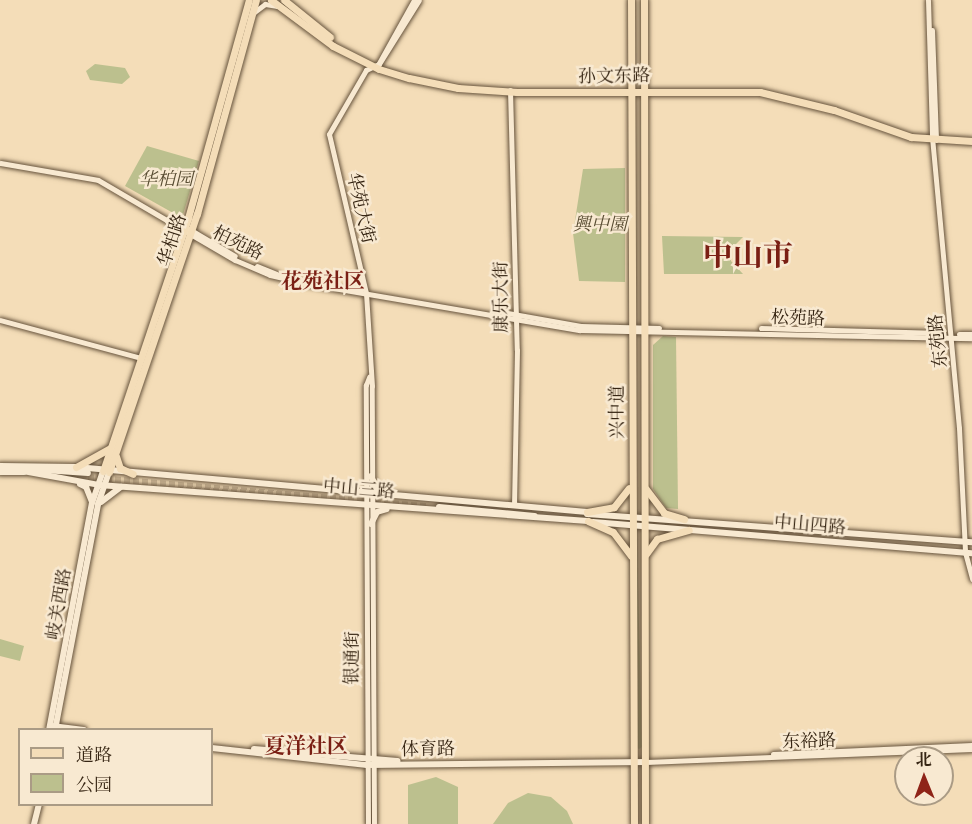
<!DOCTYPE html>
<html>
<head>
<meta charset="utf-8">
<style>
  body { margin:0 }
  #map { position:relative; width:972px; height:824px; overflow:hidden; background:#f4ddb8; font-family:Alegreya,"Noto Serif SC",serif }
  div>[style] { position:absolute }
  [style*='--x'] { left:calc(var(--x)*1px); top:calc(var(--y)*1px); width:calc(var(--w)*1px); rotate:calc(var(--a)*1deg) }
  .green>* { inset:0; background:#bcc08e }
  .secondary-tunnel>* { height:6px; margin-top:-3px; transform-origin:0; background:repeating-linear-gradient(90deg,#ceb897 0 6px,transparent 0 9px) }
  .roads { filter:drop-shadow(0 0 2px #66533c) drop-shadow(0 0 2px #66533c) }
  .tertiary>* { height:5px; margin:-2.5px; padding:0 2.5px; transform-origin:2.5px; border-radius:2.5px; background:#f8e9d1 }
  .secondary>* { height:6px; margin:-3px; padding:0 3px; transform-origin:3px; border-radius:3px; background:#f8e9d1 }
  .primary>* { height:7px; margin:-3.5px; padding:0 3.5px; transform-origin:3.5px; border-radius:3.5px; background:#f4ddb8 }
  span { translate:-50% -50%; white-space:nowrap; text-align:center; line-height:1.15; -webkit-text-stroke:5px #f8e9d1; paint-order:stroke }
  .street-label { font-size:18px; color:#362513 }
  .park-label { font-size:18px; color:#584c32; font-style:italic }
  .quarter-label { font-size:21px; color:#7a1f14; font-weight:700 }
  .town-label { font-size:30px; color:#7a1f14; font-weight:700 }
  .legend { position:absolute; left:18px; top:728px; width:195px; height:78px; box-sizing:border-box; background:#f8e9d1; border:2px solid #aa9b85; margin:0; padding:8px 10px; list-style:none; font-size:18px; color:#362513 }
  .legend li { display:flex; align-items:center; gap:12px; height:30px }
  .legend b { width:30px; border:2px solid #aa9b85 }
  .north { position:absolute; left:894px; top:746px; width:60px; height:60px; box-sizing:border-box; background:#f8e9d1; border:2px solid #aa9b85; border-radius:50%; rotate:359deg; font-size:16px; font-weight:700; line-height:24px; text-align:center; color:#362513 }
  .north::after { content:''; display:block; margin:auto; width:21px; height:27px; background:#8f2418; clip-path:polygon(50% 0,100% 100%,50% 72%,0 100%) }
</style>
</head>
<body>
<div id="map">
  <div class="green">
    <div style="clip-path:polygon(95px 64px,125px 68px,130px 77px,122px 84px,90px 80px,86px 71px)"></div>
    <div style="clip-path:polygon(147px 146px,199px 161px,182px 218px,125px 186px)"></div>
    <div style="clip-path:polygon(625px 168px,625px 282px,579px 281px,573px 233px,583px 169px)"></div>
    <div style="clip-path:polygon(662px 236px,743px 237px,732px 248px,731px 261px,743px 274px,664px 274px)"></div>
    <div style="clip-path:polygon(663px 336px,676px 337px,678px 509px,666px 508px,653px 489px,653px 345px)"></div>
    <div style="clip-path:polygon(637px 540px,642px 747px,639px 749px,637px 748px)"></div>
    <div style="clip-path:polygon(0 639px,24px 646px,20px 661px,0 656px)"></div>
    <div style="clip-path:polygon(436px 777px,458px 787px,458px 824px,408px 824px,408px 785px)"></div>
    <div style="clip-path:polygon(528px 793px,551px 797px,567px 811px,573px 824px,493px 824px,508px 803px)"></div>
  </div>
  <div class="secondary-tunnel">
    <div style="--x:88;--y:477;--w:341;--a:4.9"></div>
  </div>
  <div class="roads">
    <div class="tertiary">
      <div style="--x:928;--y:0;--w:137;--a:88.3"></div>
      <div style="--x:932;--y:137;--w:292;--a:84.7"></div>
      <div style="--x:959;--y:428;--w:124;--a:87.2"></div>
      <div style="--x:965;--y:552;--w:28;--a:75"></div>
      <div style="--x:253;--y:13;--w:15;--a:-37"></div>
      <div style="--x:265;--y:4;--w:11;--a:10"></div>
      <div style="--x:932;--y:30;--w:110;--a:87.9"></div>
      <div style="--x:379;--y:63;--w:72;--a:-60.9"></div>
      <div style="--x:379;--y:64;--w:75;--a:-58"></div>
      <div style="--x:510;--y:90;--w:260;--a:88.5"></div>
      <div style="--x:517;--y:350;--w:155;--a:91.1"></div>
      <div style="--x:0;--y:163;--w:99;--a:9.8"></div>
      <div style="--x:98;--y:180;--w:159;--a:30.3"></div>
      <div style="--x:235;--y:260;--w:38;--a:23"></div>
      <div style="--x:270;--y:275;--w:35;--a:13"></div>
      <div style="--x:304;--y:283;--w:280;--a:9.7"></div>
      <div style="--x:580;--y:330;--w:392;--a:1.2"></div>
      <div style="--x:189;--y:229;--w:53;--a:30.4"></div>
      <div style="--x:257;--y:266;--w:22;--a:22"></div>
      <div style="--x:502;--y:312;--w:80;--a:10"></div>
      <div style="--x:581;--y:326;--w:78;--a:1.5"></div>
      <div style="--x:0;--y:320;--w:146;--a:15.1"></div>
      <div style="--x:761;--y:328;--w:180;--a:1.6"></div>
      <div style="--x:959;--y:334;--w:13;--a:0"></div>
      <div style="--x:773;--y:754;--w:199;--a:-2.6"></div>
      <div style="--x:646;--y:762;--w:326;--a:-2.3"></div>
      <div style="--x:368;--y:824;--w:439;--a:-90.3"></div>
      <div style="--x:366;--y:385;--w:9;--a:-69"></div>
      <div style="--x:374;--y:824;--w:438;--a:-90.3"></div>
      <div style="--x:372;--y:386;--w:93;--a:-93.7"></div>
      <div style="--x:366;--y:293;--w:163;--a:-103.1"></div>
      <div style="--x:329;--y:134;--w:74;--a:-60"></div>
      <div style="--x:366;--y:70;--w:14;--a:-25"></div>
    </div>
    <div class="secondary">
      <div style="--x:0;--y:466;--w:76;--a:0.8"></div>
      <div style="--x:76;--y:467;--w:513;--a:5.03"></div>
      <div style="--x:29;--y:469;--w:59;--a:3.9"></div>
      <div style="--x:23;--y:471;--w:77;--a:10.4"></div>
      <div style="--x:99;--y:485;--w:490;--a:4.2"></div>
      <div style="--x:0;--y:472;--w:24;--a:0"></div>
      <div style="--x:371;--y:476;--w:13;--a:67"></div>
      <div style="--x:376;--y:488;--w:13;--a:18"></div>
      <div style="--x:80;--y:484;--w:7;--a:27"></div>
      <div style="--x:86;--y:487;--w:16;--a:68"></div>
      <div style="--x:101;--y:502;--w:25;--a:-37"></div>
      <div style="--x:439;--y:507;--w:96;--a:5.4"></div>
      <div style="--x:587;--y:514;--w:386;--a:4.2"></div>
      <div style="--x:593;--y:522;--w:380;--a:4.7"></div>
      <div style="--x:371;--y:524;--w:13;--a:-63"></div>
      <div style="--x:377;--y:512;--w:10;--a:-17"></div>
      <div style="--x:52;--y:726;--w:32;--a:7"></div>
      <div style="--x:49;--y:730;--w:231;--a:-79.3"></div>
      <div style="--x:92;--y:503;--w:34;--a:-71"></div>
      <div style="--x:55;--y:730;--w:230;--a:-79.2"></div>
      <div style="--x:98;--y:504;--w:34;--a:-71"></div>
      <div style="--x:212;--y:748;--w:156;--a:6.3"></div>
      <div style="--x:367;--y:765;--w:279;--a:-0.6"></div>
      <div style="--x:254;--y:749;--w:144;--a:4.8"></div>
      <div style="--x:34;--y:824;--w:21;--a:-76"></div>
    </div>
    <div class="primary">
      <div style="--x:271;--y:0;--w:77;--a:36.6"></div>
      <div style="--x:333;--y:46;--w:51;--a:26.6"></div>
      <div style="--x:379;--y:69;--w:31;--a:17"></div>
      <div style="--x:409;--y:78;--w:50;--a:11.5"></div>
      <div style="--x:458;--y:88;--w:59;--a:3.9"></div>
      <div style="--x:517;--y:92;--w:243;--a:0"></div>
      <div style="--x:760;--y:92;--w:76;--a:13.7"></div>
      <div style="--x:834;--y:110;--w:82;--a:19.3"></div>
      <div style="--x:911;--y:137;--w:61;--a:3.8"></div>
      <div style="--x:284;--y:0;--w:59;--a:38.8"></div>
      <div style="--x:631;--y:0;--w:824;--a:89.79"></div>
      <div style="--x:644;--y:0;--w:824;--a:89.93"></div>
      <div style="--x:116;--y:456;--w:13;--a:72"></div>
      <div style="--x:120;--y:468;--w:14;--a:25"></div>
      <div style="--x:76;--y:467;--w:39;--a:-29"></div>
      <div style="--x:103;--y:471;--w:267;--a:-71.4"></div>
      <div style="--x:188;--y:218;--w:226;--a:-74.4"></div>
      <div style="--x:109;--y:472;--w:273;--a:-71.2"></div>
      <div style="--x:197;--y:214;--w:222;--a:-74.6"></div>
      <div style="--x:646;--y:489;--w:30;--a:53"></div>
      <div style="--x:664;--y:513;--w:21;--a:17"></div>
      <div style="--x:587;--y:512;--w:27;--a:-10"></div>
      <div style="--x:614;--y:507;--w:24;--a:-52"></div>
      <div style="--x:588;--y:521;--w:27;--a:24"></div>
      <div style="--x:613;--y:532;--w:30;--a:53"></div>
      <div style="--x:646;--y:554;--w:19;--a:-54"></div>
      <div style="--x:657;--y:539;--w:33;--a:-16"></div>
    </div>
  </div>
  <div class="street-label">
    <span style="left:614px;top:76px;rotate:-1deg">孙文东路</span>
    <span style="left:361px;top:208px;rotate:77deg">华苑大街</span>
    <span style="left:172px;top:240px;rotate:-72deg">华柏路</span>
    <span style="left:238px;top:243px;rotate:26deg">柏苑路</span>
    <span style="left:501px;top:297px;rotate:-90deg">康乐大街</span>
    <span style="left:798px;top:318px;rotate:2deg">松苑路</span>
    <span style="left:938px;top:341px;rotate:-96deg">东苑路</span>
    <span style="left:617px;top:412px;rotate:-90deg">兴中道</span>
    <span style="left:359px;top:489px;rotate:5deg">中山三路</span>
    <span style="left:810px;top:525px;rotate:5deg">中山四路</span>
    <span style="left:59px;top:604px;rotate:-80deg">岐关西路</span>
    <span style="left:352px;top:658px;rotate:-89deg">银通街</span>
    <span style="left:809px;top:741px;rotate:-2deg">东裕路</span>
    <span style="left:428px;top:749px;rotate:-1deg">体育路</span>
  </div>
  <div class="park-label">
    <span style="left:166px;top:179px">华柏园</span>
    <span style="left:600px;top:224px">興中園</span>
  </div>
  <div class="quarter-label">
    <span style="left:323px;top:281px">花苑社区</span>
    <span style="left:306px;top:746px">夏洋社区</span>
  </div>
  <div class="town-label">
    <span style="left:748px;top:255px">中山市</span>
  </div>
  <ul class="legend">
  <li><b style="height:8px;background:#f4ddb8"></b>道路</li>
  <li><b style="height:16px;background:#bcc08e"></b>公园</li>
  </ul>
  <div class="north">北</div>
</div>
</body>
</html>
